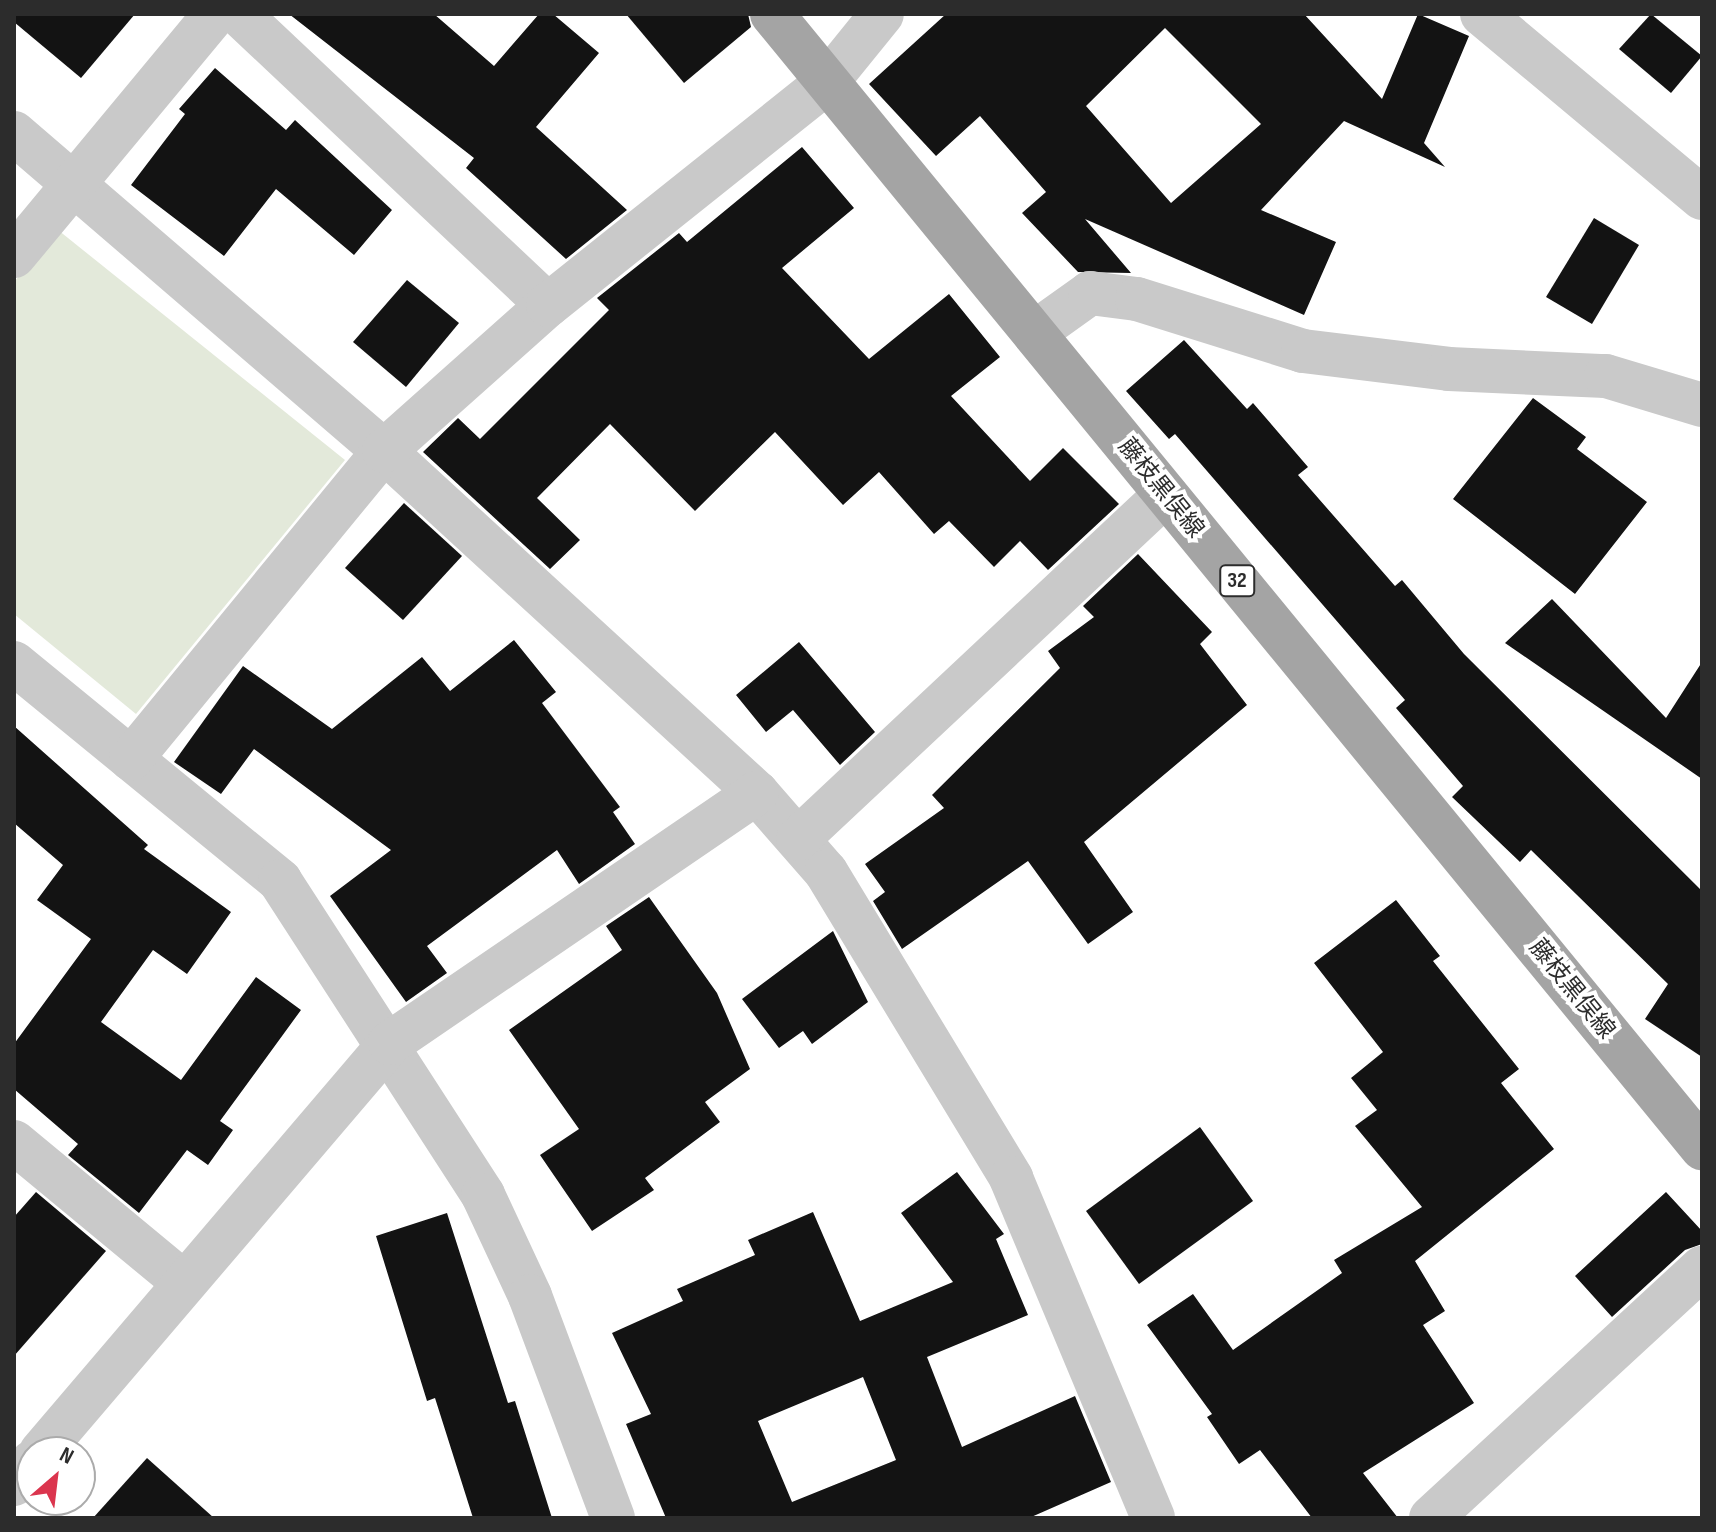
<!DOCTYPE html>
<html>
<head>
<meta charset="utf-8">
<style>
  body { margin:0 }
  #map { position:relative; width:1716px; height:1532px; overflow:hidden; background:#fff; font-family:"Sofia Sans Condensed","Noto Sans JP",sans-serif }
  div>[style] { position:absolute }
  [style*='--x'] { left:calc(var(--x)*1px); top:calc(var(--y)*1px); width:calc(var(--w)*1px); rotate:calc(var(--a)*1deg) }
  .green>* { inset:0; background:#e3e9da }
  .building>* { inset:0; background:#131313 }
  .minor>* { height:44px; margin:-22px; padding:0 22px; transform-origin:22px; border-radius:22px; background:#c9c9c9 }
  .major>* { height:44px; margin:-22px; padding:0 22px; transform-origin:22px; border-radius:22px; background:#a4a4a4 }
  span { translate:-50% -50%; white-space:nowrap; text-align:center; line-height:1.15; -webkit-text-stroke:8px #fff; paint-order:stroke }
  .shield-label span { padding:2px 6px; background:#fff; border:2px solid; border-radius:6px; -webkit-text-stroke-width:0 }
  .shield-label { font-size:22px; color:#2c2c2c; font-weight:700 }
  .street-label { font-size:24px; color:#2c2c2c }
  .frame { position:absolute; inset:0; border:16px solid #2c2c2c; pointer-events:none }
  .north { position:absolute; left:16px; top:1436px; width:80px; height:80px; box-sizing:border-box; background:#fff; border:2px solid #ababab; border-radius:50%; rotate:28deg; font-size:22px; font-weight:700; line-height:32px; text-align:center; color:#2c2c2c }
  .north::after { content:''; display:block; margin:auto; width:28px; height:36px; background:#db354e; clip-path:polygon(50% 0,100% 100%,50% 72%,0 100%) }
</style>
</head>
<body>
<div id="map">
  <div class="green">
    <div style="clip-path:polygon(58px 230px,345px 460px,136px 714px,14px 614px,14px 282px)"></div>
  </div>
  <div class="building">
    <div style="clip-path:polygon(14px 14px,135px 14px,81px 78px,14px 22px)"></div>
    <div style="clip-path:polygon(289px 14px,434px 14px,494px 66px,539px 14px,553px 14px,599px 53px,536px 127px,627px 210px,566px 259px,466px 168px,474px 158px)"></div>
    <div style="clip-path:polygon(626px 14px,748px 14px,751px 27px,684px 83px)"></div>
    <div style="clip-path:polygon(evenodd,946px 14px,1304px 14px,1382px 99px,1418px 14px,1469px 36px,1424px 143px,1445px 167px,1344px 121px,1261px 210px,1336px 242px,1304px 315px,1085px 219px,1131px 273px,1078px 272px,1022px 213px,1046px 192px,980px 116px,936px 156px,869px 84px,946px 14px,1165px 28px,1261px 124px,1171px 203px,1086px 106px,1165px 28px)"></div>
    <div style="clip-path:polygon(1651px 14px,1702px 56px,1671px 93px,1619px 49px)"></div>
    <div style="clip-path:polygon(215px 68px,286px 130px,295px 120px,392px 210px,354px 255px,276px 189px,224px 256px,131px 185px,185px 114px,179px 109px)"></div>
    <div style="clip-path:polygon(802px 147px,854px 208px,782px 268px,869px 359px,949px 294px,1000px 357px,951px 396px,1030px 481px,1063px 448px,1119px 504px,1048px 570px,1020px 541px,994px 567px,949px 521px,934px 534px,879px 472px,843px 505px,775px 432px,695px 511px,610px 424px,537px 498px,580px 540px,550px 569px,423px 452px,458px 418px,480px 439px,609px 310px,597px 298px,679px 233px,687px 242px)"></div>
    <div style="clip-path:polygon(1594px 218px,1639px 245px,1592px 324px,1546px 297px)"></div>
    <div style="clip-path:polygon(407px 280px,459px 323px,406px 387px,353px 342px)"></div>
    <div style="clip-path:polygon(1184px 340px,1247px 409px,1253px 403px,1308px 467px,1298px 475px,1395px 586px,1402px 580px,1464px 654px,1702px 891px,1702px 1057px,1645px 1019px,1668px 984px,1531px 850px,1520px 862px,1452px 797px,1463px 786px,1396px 708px,1405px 700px,1175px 434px,1169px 439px,1126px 391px)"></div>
    <div style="clip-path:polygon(1533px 398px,1586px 437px,1577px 449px,1647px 502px,1575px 594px,1453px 499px)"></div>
    <div style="clip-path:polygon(404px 503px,462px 556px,403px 620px,345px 568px)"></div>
    <div style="clip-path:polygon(1138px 554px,1212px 632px,1200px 644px,1247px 705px,1084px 842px,1133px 912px,1088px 944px,1028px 861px,902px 949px,873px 901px,885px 892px,865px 864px,944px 808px,932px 795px,1060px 668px,1048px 651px,1094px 617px,1083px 606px)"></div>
    <div style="clip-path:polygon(1552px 599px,1666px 718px,1702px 662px,1702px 779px,1505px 643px)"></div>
    <div style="clip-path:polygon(514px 640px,556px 692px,542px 703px,620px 807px,613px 812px,635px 844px,579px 884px,557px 850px,427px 946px,447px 973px,406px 1002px,330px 896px,391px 850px,254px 749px,221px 794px,174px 762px,243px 666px,332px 729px,422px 657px,450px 691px)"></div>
    <div style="clip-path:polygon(799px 642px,875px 732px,840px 765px,793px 710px,766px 732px,736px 695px)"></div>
    <div style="clip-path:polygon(14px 726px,148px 845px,144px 849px,231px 912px,187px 974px,153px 950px,101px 1022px,181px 1080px,256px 977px,301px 1010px,220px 1121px,233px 1130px,208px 1165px,187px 1150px,139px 1213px,68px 1155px,78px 1144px,14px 1089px,14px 1044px,91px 939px,37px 900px,63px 865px,14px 823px)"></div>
    <div style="clip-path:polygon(649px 897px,717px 993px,750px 1069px,705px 1102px,720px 1122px,645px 1178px,654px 1190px,592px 1231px,540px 1155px,579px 1129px,509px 1030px,622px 950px,606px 926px)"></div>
    <div style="clip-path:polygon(1396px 900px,1440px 956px,1433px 961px,1519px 1069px,1501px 1083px,1554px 1149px,1415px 1261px,1445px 1311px,1423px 1325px,1474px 1403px,1363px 1473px,1398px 1518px,1312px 1518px,1260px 1450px,1239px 1464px,1207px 1417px,1212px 1414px,1147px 1325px,1193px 1294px,1233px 1350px,1342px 1273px,1334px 1260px,1422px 1207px,1355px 1126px,1377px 1110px,1351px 1078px,1383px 1052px,1314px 963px)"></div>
    <div style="clip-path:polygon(833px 931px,868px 1002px,812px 1044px,803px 1031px,779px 1048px,742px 999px)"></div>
    <div style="clip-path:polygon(1200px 1127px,1253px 1201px,1139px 1284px,1086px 1211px)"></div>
    <div style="clip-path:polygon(evenodd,957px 1172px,1004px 1234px,996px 1239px,1028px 1315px,927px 1357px,962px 1447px,1075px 1396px,1111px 1482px,1029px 1518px,666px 1518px,626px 1424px,651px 1414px,612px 1333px,683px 1301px,677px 1289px,755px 1255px,748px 1240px,813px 1212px,860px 1321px,953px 1282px,901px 1213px,957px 1172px,863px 1377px,896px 1460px,792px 1502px,758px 1421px,863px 1377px)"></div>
    <div style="clip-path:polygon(36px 1192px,106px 1251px,14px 1356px,14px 1217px)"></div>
    <div style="clip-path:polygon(1666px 1192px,1702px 1231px,1702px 1244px,1685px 1250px,1612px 1317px,1575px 1276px)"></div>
    <div style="clip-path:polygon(447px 1213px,508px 1403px,515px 1401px,552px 1518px,473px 1518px,435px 1398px,427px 1401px,376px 1236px)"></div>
    <div style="clip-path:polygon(147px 1458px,214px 1518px,93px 1518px)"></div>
  </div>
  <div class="minor">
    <div style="--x:239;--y:14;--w:424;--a:43.3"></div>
    <div style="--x:1482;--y:14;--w:287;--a:39.9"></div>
    <div style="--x:14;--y:133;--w:488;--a:40.7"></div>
    <div style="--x:384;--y:451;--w:506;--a:42.52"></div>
    <div style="--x:757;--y:793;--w:105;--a:48.9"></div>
    <div style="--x:826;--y:872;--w:358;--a:58.8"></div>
    <div style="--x:1011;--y:1178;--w:368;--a:67.3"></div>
    <div style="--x:14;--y:256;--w:315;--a:-50.3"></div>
    <div style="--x:1034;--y:333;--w:69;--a:-35.5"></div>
    <div style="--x:1090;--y:293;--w:47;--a:7.3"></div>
    <div style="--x:1137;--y:299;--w:174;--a:17.4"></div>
    <div style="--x:1303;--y:351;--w:147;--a:7"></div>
    <div style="--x:1449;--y:369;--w:157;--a:2.6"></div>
    <div style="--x:1606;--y:376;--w:100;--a:16.8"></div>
    <div style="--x:14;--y:663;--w:344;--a:39.3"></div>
    <div style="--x:280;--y:881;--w:374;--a:57.1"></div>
    <div style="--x:483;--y:1195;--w:111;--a:65"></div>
    <div style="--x:530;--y:1296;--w:237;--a:69.5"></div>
    <div style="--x:131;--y:759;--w:399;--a:-50.6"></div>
    <div style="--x:384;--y:451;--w:220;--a:-41.7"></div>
    <div style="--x:548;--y:305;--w:357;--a:-38.6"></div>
    <div style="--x:827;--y:82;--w:87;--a:-51"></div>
    <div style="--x:798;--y:839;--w:504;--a:-43.15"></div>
    <div style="--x:14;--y:1142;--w:219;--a:39.6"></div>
    <div style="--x:41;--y:1452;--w:538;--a:-49.53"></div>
    <div style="--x:390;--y:1043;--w:444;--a:-34.3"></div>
    <div style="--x:14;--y:1484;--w:28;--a:-51"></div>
    <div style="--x:1431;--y:1518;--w:369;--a:-42.7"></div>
  </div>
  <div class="major">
    <div style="--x:772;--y:14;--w:1467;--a:50.64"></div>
  </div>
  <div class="shield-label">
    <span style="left:1237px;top:581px">32</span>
  </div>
  <div class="street-label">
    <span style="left:1161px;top:488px;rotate:51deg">藤枝黒俣線</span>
    <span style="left:1572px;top:989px;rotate:51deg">藤枝黒俣線</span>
  </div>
  <div class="frame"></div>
  <div class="north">N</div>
</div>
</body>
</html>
